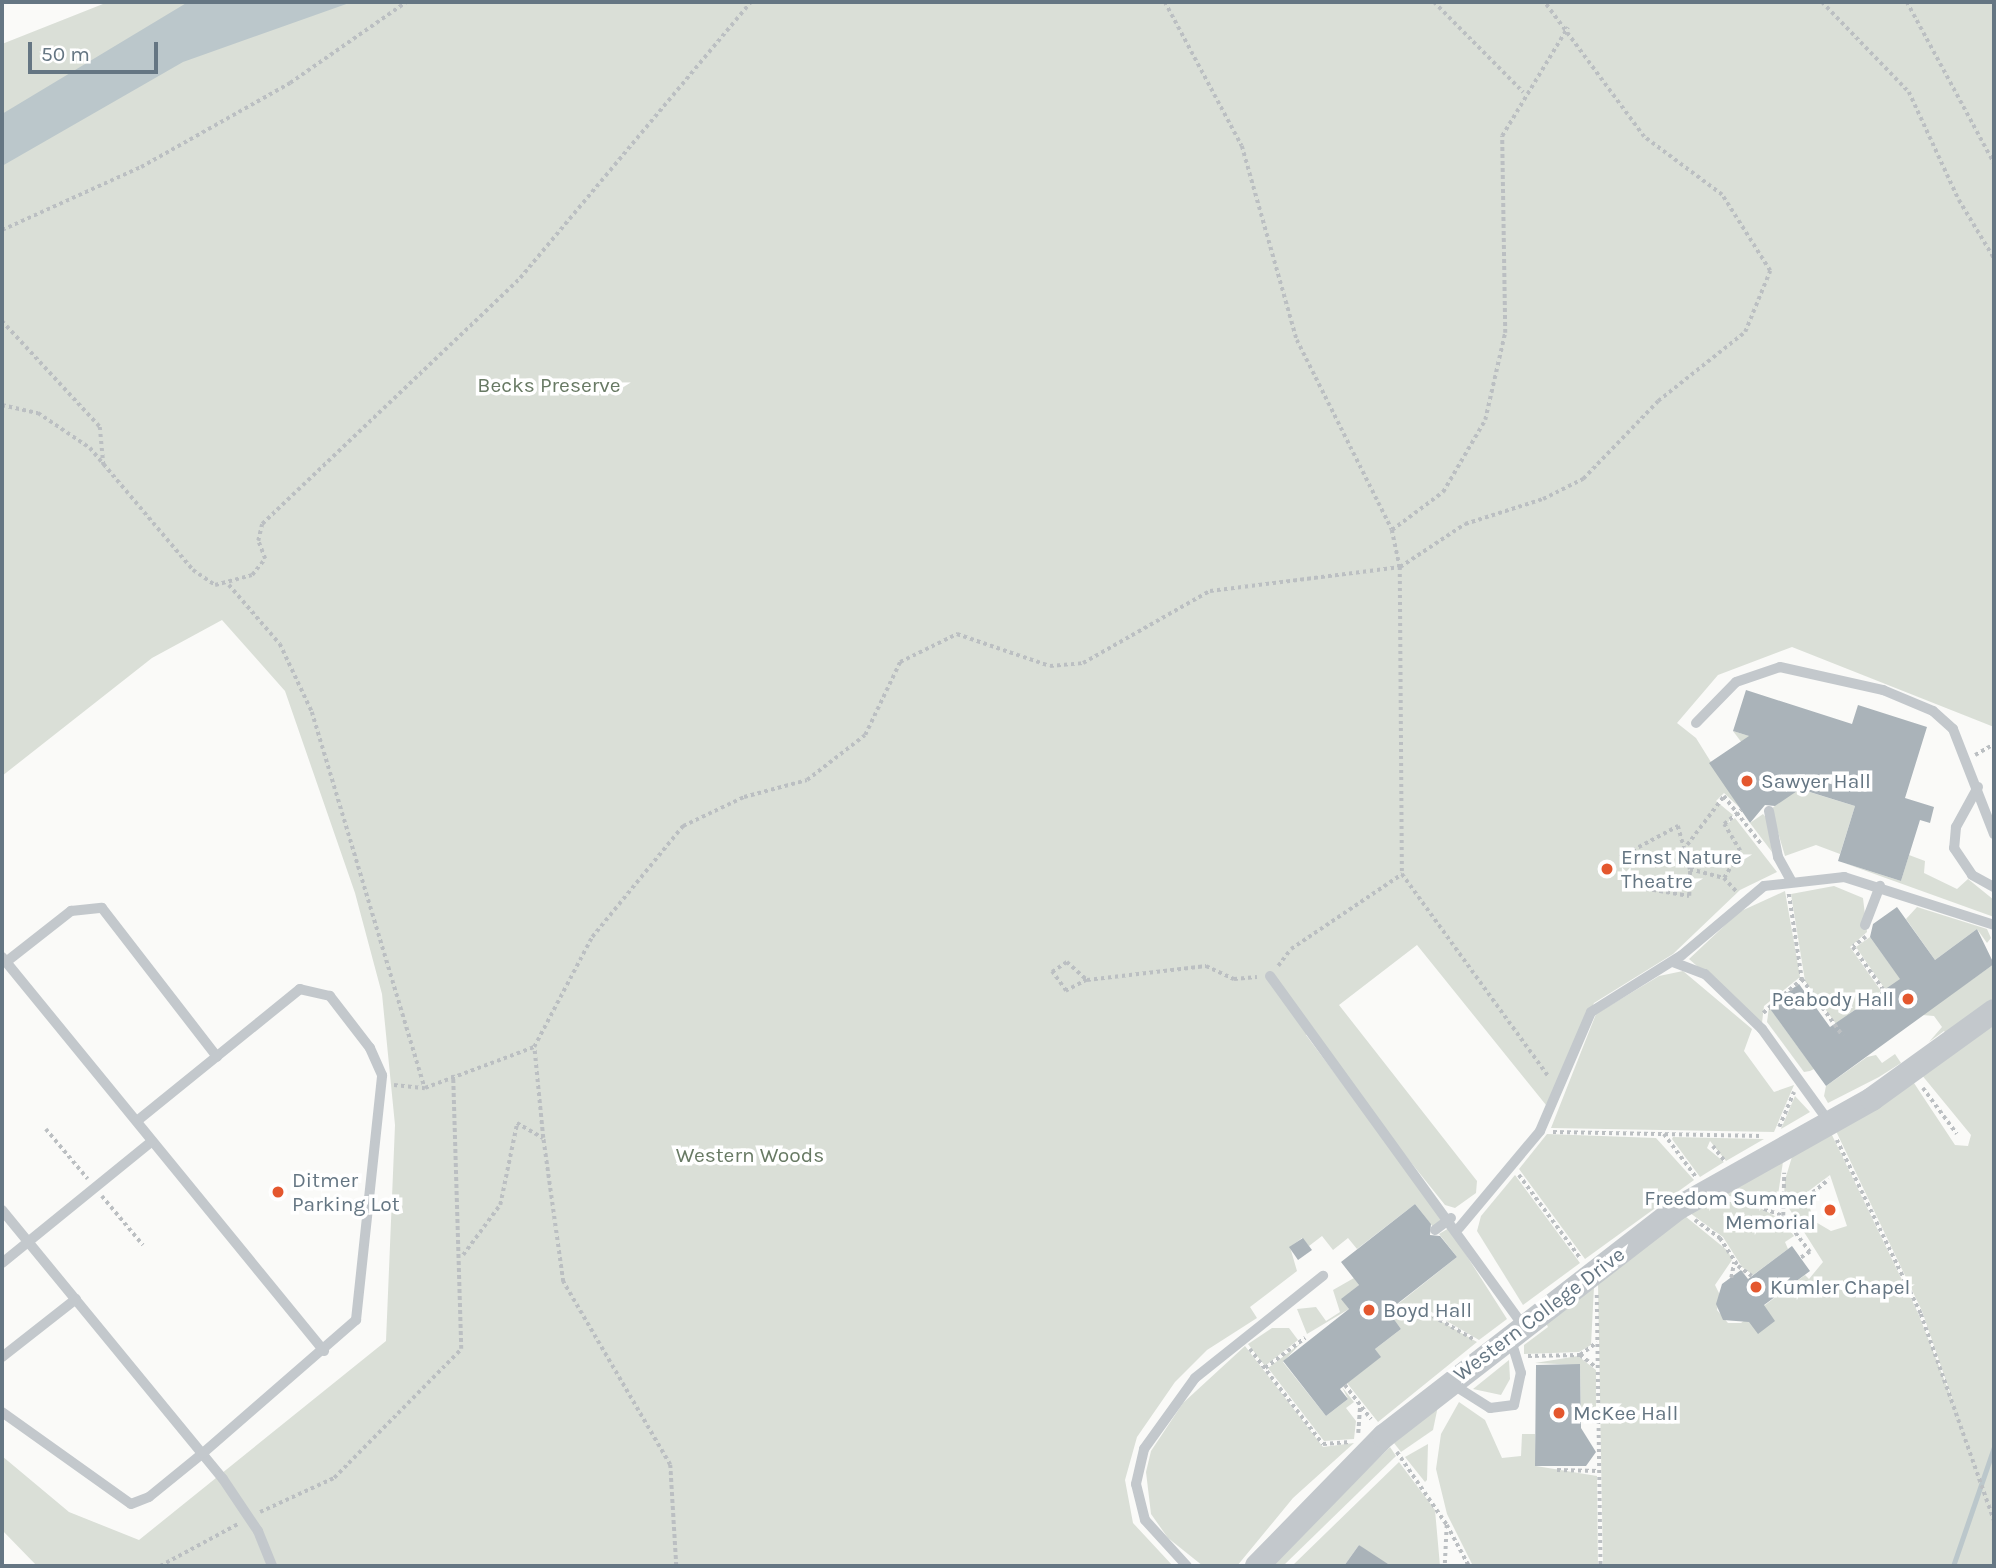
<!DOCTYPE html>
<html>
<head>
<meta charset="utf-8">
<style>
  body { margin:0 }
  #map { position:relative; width:1996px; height:1568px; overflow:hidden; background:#fafaf8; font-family:Karla,sans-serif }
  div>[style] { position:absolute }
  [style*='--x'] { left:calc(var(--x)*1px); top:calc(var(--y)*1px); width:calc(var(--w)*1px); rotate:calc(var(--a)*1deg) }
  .green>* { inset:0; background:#dadfd7 }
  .water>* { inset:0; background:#bbc7cb }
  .stream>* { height:5px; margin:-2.5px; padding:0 2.5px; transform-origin:2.5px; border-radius:2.5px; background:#bbc7cb }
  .building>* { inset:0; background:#aab3b9 }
  .path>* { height:3.5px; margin-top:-1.75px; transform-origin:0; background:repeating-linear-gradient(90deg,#bbbfc2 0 3.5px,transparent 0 7px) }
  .service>* { height:10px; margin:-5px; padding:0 5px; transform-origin:5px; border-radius:5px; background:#c3c8cc }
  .tertiary>* { height:24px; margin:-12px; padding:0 12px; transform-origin:12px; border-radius:12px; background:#c3c8cc }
  .dots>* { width:19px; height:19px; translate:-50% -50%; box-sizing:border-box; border:4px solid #fff; border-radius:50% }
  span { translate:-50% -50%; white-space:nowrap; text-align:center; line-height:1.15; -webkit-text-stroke:7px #fff; paint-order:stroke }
  .park-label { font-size:21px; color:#687a64 }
  .poi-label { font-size:21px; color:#657683 }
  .left { translate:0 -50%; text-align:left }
  .right { translate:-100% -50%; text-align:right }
  .street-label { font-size:21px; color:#657683 }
  .frame { position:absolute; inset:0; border:4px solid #657683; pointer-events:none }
  .scale { position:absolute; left:28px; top:42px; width:130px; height:32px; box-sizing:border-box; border:4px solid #657683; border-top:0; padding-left:9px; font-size:21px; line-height:24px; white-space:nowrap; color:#657683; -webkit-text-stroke:5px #fff; paint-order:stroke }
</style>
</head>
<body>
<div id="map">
  <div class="green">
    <div style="clip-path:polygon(108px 2px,1994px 2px,1994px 727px,1792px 647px,1718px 675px,1677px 723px,1696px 738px,1739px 807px,1724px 793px,1716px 801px,1733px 815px,1728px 823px,1735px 818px,1777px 872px,1740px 890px,1673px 954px,1594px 1003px,1546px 1105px,1417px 945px,1339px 1005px,1477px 1181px,1476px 1193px,1455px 1208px,1445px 1205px,1381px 1125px,1313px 1028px,1306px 1035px,1443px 1218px,1433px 1227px,1415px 1204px,1357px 1249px,1348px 1238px,1333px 1250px,1322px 1236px,1309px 1246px,1302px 1238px,1290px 1247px,1297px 1271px,1250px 1307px,1257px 1318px,1207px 1350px,1175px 1382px,1137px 1437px,1125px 1480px,1133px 1523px,1173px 1566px,37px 1566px,2px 1530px,2px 1456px,69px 1512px,139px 1540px,386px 1341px,395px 1125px,382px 994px,355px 893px,285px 691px,222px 620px,152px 658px,2px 776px,2px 44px)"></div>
    <div style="clip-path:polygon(1733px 731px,1775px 744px,1783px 784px,1855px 806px,1840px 854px,1816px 845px,1785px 856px,1771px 809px,1784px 799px)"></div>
    <div style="clip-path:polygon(1763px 814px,1767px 819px,1772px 852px,1750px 823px)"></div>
    <div style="clip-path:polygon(1909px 855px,1925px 861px,1924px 873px,1957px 889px,1968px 879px,1994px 900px,1994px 917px,1844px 863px,1901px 881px)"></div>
    <div style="clip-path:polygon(1834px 886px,1863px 898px,1867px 932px,1850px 947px,1881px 991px,1849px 1014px,1844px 1035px,1805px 981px,1791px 894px)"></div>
    <div style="clip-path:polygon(1785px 891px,1800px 977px,1764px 1006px,1762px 1023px,1689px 959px,1739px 912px)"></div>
    <div style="clip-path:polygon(1917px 907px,1987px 929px,1991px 938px,1987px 943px,1977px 929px,1935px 960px,1906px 919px)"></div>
    <div style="clip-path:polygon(1870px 937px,1902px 981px,1887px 992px,1856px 947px)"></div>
    <div style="clip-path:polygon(1994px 964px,1994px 1000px,1949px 1037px,1944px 1031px,1929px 1042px,1942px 1027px,1934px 1016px,1922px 1015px)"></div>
    <div style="clip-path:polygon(1683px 971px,1752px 1029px,1744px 1051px,1774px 1092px,1794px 1085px,1774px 1132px,1551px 1128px,1596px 1014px,1659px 976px)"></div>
    <div style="clip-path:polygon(1769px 1007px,1814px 1069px,1810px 1071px,1804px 1072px,1767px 1022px)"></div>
    <div style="clip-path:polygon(1994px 1022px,1994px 1566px,1603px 1566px,1598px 1284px,1685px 1216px,1728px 1251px,1732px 1260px,1715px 1285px,1720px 1295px,1717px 1310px,1728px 1323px,1741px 1323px,1805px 1275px,1809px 1279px,1823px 1262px,1785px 1202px,1808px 1202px,1814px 1221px,1831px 1231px,1847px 1226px,1830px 1175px,1806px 1193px,1784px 1195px,1785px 1180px,1794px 1150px,1831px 1133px,1918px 1313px,1955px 1407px,1922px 1311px,1835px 1129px,1912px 1080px,1955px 1145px,1968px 1146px,1971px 1135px,1921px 1074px)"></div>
    <div style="clip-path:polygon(1895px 1054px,1901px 1063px,1879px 1077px,1828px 1103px,1824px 1096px,1826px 1086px,1867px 1057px,1876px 1055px,1882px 1063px)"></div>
    <div style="clip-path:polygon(1795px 1096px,1810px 1112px,1781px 1129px)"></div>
    <div style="clip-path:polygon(1547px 1134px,1656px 1138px,1694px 1180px,1585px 1259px,1519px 1169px)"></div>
    <div style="clip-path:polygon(1672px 1139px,1673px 1137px,1764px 1139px,1726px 1161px,1710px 1141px,1707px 1148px,1724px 1162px,1700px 1177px)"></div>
    <div style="clip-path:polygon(1784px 1155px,1778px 1195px,1766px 1203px,1719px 1194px)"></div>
    <div style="clip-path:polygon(1515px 1175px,1580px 1263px,1523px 1305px,1477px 1231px,1481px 1216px)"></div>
    <div style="clip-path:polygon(1711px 1199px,1757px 1206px,1782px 1220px,1794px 1236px,1785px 1242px,1788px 1249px,1753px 1275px,1742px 1267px,1723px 1237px,1690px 1213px)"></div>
    <div style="clip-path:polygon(1449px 1228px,1507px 1319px,1479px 1340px,1423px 1307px,1398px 1304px,1457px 1257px,1439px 1234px)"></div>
    <div style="clip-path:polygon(1354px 1278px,1359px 1285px,1342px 1299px,1349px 1309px,1307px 1334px,1297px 1309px,1316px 1307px,1326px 1321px,1340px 1312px,1333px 1290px)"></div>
    <div style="clip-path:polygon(1594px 1287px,1591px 1345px,1579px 1352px,1524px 1354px,1524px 1345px,1548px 1327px,1545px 1321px)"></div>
    <div style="clip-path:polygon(1402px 1309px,1423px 1311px,1477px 1342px,1378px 1422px,1347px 1383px,1380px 1357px,1375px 1349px,1401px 1329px,1392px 1317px)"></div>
    <div style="clip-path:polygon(1272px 1328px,1289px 1328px,1298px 1340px,1265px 1366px,1248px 1344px)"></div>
    <div style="clip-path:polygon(1301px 1343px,1283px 1362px,1326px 1416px,1348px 1399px,1342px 1387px,1354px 1402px,1346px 1408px,1356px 1421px,1354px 1439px,1324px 1441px,1268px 1368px)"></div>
    <div style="clip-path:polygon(1245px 1346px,1323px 1447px,1354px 1443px,1293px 1498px,1237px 1566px,1203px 1566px,1168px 1538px,1151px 1514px,1146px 1472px,1151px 1451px,1183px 1403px)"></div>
    <div style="clip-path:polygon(1578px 1356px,1596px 1370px,1596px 1416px,1581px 1409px,1580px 1365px,1535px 1363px)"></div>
    <div style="clip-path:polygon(1509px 1360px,1510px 1379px,1501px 1395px,1473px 1389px)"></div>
    <div style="clip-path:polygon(1459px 1402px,1485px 1420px,1502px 1458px,1521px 1456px,1522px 1434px,1535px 1434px,1536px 1466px,1597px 1476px,1598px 1566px,1473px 1566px,1447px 1514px,1436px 1469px,1441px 1434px)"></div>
    <div style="clip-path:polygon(1438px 1406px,1433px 1430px,1401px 1452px,1394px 1443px)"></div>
    <div style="clip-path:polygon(1428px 1444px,1427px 1480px,1425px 1482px,1405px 1457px)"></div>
    <div style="clip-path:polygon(1390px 1447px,1396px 1456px,1283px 1566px,1269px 1566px)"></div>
    <div style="clip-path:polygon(1399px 1462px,1435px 1510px,1440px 1566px,1384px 1566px,1359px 1545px,1344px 1566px,1292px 1566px)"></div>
  </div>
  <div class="water">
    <div style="clip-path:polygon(188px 2px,352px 2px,183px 62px,2px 166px,2px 114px)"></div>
  </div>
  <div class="stream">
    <div style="--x:1953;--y:1566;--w:126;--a:-71"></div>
  </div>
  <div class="building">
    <div style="clip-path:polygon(1746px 690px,1852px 724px,1858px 705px,1927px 727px,1905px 798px,1934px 807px,1930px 823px,1920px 820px,1901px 881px,1838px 861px,1855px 806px,1800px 789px,1775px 806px,1765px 805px,1750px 823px,1709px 763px,1749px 736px,1733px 731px)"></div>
    <div style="clip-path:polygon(1897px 907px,1935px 960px,1977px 929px,1994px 964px,1826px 1086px,1768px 1006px,1799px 984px,1830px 1027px,1900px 979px,1870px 937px,1873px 924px)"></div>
    <div style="clip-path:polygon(1415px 1204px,1431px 1224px,1430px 1235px,1440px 1236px,1457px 1257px,1388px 1311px,1401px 1329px,1375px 1349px,1381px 1357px,1340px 1389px,1348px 1399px,1326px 1416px,1283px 1361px,1349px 1309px,1341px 1299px,1359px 1285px,1341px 1262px)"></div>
    <div style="clip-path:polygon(1303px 1238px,1312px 1250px,1298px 1260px,1289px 1247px)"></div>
    <div style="clip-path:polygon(1792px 1246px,1810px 1271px,1764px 1305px,1775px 1321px,1758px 1334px,1749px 1322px,1723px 1320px,1716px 1304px,1722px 1284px,1741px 1270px,1748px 1279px)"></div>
    <div style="clip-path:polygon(1580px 1364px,1581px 1428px,1596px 1452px,1586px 1466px,1535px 1466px,1536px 1365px)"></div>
    <div style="clip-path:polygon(1359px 1545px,1391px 1566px,1344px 1566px)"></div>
  </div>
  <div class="path">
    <div style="--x:1165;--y:2;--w:163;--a:61.9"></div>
    <div style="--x:1242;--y:146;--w:202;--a:74.2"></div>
    <div style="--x:1297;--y:340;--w:212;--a:63.4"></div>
    <div style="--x:1392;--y:530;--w:38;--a:78"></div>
    <div style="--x:1400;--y:567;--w:307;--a:89.6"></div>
    <div style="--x:1402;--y:874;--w:251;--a:54.1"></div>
    <div style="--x:1434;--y:2;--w:127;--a:45.3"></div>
    <div style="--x:1822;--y:2;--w:125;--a:46"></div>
    <div style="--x:1909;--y:92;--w:119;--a:65.2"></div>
    <div style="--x:1959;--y:200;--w:68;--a:58.9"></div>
    <div style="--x:1907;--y:2;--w:183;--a:61.6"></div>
    <div style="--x:2;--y:230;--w:153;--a:-24.4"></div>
    <div style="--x:141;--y:167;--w:171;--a:-29.4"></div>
    <div style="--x:290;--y:83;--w:141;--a:-34.9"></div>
    <div style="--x:2;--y:321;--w:144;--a:47.2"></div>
    <div style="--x:100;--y:427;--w:42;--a:84.6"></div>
    <div style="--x:2;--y:405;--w:37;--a:13"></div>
    <div style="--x:38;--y:413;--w:63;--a:33.9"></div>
    <div style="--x:90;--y:448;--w:160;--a:49.8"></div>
    <div style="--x:193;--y:570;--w:27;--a:34"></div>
    <div style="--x:215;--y:585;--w:38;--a:-15"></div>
    <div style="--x:252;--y:575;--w:21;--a:-51"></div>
    <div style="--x:265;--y:559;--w:19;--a:-111"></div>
    <div style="--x:258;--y:541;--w:17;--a:-77"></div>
    <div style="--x:262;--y:524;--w:356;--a:-43.6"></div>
    <div style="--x:520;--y:278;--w:360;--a:-50.1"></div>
    <div style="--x:1392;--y:530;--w:64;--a:-36.7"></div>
    <div style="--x:1443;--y:492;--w:83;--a:-59.7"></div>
    <div style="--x:1485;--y:420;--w:89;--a:-77.1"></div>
    <div style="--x:1505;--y:333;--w:197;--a:-90.9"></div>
    <div style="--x:1502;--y:136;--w:127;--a:-58.8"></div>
    <div style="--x:229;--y:585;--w:78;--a:49.2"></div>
    <div style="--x:280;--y:644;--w:75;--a:64.8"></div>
    <div style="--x:312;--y:712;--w:393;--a:73.3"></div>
    <div style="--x:1975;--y:755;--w:22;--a:-30"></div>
    <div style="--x:1687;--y:845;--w:61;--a:-52.9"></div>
    <div style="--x:1724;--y:796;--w:62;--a:52.2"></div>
    <div style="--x:1620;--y:857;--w:66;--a:-28.1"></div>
    <div style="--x:1678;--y:826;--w:45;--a:74.4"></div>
    <div style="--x:1724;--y:878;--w:31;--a:-59"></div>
    <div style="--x:1740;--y:851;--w:31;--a:-121"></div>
    <div style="--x:1724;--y:824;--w:22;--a:-39"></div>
    <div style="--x:1625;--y:885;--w:65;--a:9.8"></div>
    <div style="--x:1689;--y:896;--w:27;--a:-88"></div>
    <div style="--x:1690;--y:869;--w:35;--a:15"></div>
    <div style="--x:1724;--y:878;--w:19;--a:47"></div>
    <div style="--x:1789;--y:894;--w:86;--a:81.3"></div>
    <div style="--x:1802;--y:979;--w:70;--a:54.3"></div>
    <div style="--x:1866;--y:937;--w:16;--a:142"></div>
    <div style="--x:1853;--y:947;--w:52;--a:54.5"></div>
    <div style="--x:1278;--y:966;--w:21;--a:-53"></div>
    <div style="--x:1291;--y:949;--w:134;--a:-34"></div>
    <div style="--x:1087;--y:980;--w:24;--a:152"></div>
    <div style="--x:1066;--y:991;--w:24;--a:-126"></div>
    <div style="--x:1052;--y:972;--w:18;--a:-34"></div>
    <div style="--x:1067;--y:962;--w:27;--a:42"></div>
    <div style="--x:1087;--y:980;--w:120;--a:-6.7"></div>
    <div style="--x:1206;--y:966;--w:31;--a:25"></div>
    <div style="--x:1234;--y:979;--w:23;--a:-5"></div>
    <div style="--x:1763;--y:1013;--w:52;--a:-41.1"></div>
    <div style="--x:394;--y:1085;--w:31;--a:6"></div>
    <div style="--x:425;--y:1088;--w:116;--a:-20.6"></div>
    <div style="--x:1923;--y:1088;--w:57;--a:53.5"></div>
    <div style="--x:1779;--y:1127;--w:38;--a:-67"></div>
    <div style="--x:46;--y:1129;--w:65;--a:50"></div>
    <div style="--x:1553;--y:1132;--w:209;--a:1.1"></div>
    <div style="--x:1664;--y:1134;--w:54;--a:53.3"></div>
    <div style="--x:1837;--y:1140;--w:193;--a:64.2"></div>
    <div style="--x:1921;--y:1314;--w:219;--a:70.5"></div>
    <div style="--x:1713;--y:1146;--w:18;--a:52"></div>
    <div style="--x:1519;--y:1175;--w:104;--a:53.6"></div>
    <div style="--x:102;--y:1196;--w:64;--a:50.1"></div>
    <div style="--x:1738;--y:1199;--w:48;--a:20.7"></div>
    <div style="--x:1783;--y:1216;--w:45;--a:53.1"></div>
    <div style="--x:1810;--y:1252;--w:11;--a:146"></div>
    <div style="--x:1780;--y:1199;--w:27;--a:-4"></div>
    <div style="--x:1807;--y:1197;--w:28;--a:-39"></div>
    <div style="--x:1783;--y:1216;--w:43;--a:-88.7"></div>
    <div style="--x:1695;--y:1220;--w:31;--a:36"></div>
    <div style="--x:1720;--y:1238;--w:33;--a:57"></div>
    <div style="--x:1738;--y:1266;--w:17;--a:36"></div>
    <div style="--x:463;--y:1255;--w:62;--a:-53.5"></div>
    <div style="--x:500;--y:1205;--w:84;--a:-78.3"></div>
    <div style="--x:517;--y:1123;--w:30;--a:30"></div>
    <div style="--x:1731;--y:1278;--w:16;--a:-79"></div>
    <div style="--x:1597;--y:1295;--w:271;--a:89.2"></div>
    <div style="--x:1391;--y:1316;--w:26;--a:-23"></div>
    <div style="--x:1415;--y:1306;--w:69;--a:29.5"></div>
    <div style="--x:1250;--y:1349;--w:120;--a:52.5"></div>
    <div style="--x:1323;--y:1444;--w:27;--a:-4"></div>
    <div style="--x:1580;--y:1355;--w:21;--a:-37"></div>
    <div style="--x:1528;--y:1356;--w:52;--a:-1.1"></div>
    <div style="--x:1580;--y:1355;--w:20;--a:37"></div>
    <div style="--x:1265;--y:1368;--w:50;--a:-36.9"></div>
    <div style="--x:1345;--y:1385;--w:43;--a:52.6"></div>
    <div style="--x:1581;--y:1420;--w:17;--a:-3"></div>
    <div style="--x:1358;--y:1433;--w:27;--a:-86"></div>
    <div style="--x:1397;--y:1452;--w:88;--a:55.6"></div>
    <div style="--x:1447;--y:1525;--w:41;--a:92.8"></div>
    <div style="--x:1557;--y:1470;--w:42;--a:1.4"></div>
    <div style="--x:260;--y:1512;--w:81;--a:-24.7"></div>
    <div style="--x:334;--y:1478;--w:181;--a:-45.4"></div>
    <div style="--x:461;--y:1349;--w:274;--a:-91.7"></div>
    <div style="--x:1447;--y:1525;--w:47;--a:61.8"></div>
    <div style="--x:160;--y:1566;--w:89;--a:-28.3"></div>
    <div style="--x:676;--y:1566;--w:101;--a:-93.4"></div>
    <div style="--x:670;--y:1465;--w:212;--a:-120.3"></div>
    <div style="--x:563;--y:1282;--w:145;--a:-97.9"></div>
    <div style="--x:543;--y:1138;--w:91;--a:-95.6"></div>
    <div style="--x:534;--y:1047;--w:124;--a:-62.2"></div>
    <div style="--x:592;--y:937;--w:144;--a:-50.7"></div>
    <div style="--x:683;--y:826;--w:68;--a:-25.4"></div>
    <div style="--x:744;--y:797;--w:65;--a:-15.1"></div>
    <div style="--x:807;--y:780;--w:73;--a:-37.8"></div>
    <div style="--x:865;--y:735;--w:81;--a:-64.4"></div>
    <div style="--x:900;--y:662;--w:64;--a:-26.2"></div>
    <div style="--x:957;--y:634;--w:98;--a:19"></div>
    <div style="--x:1050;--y:666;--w:33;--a:-5"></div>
    <div style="--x:1083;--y:663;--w:146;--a:-29.6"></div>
    <div style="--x:1210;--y:591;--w:192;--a:-7.2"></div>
    <div style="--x:1400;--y:567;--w:78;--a:-33.5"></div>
    <div style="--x:1465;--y:524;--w:82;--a:-17.8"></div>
    <div style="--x:1543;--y:499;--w:45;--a:-26.6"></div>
    <div style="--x:1583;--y:479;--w:108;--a:-46.1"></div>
    <div style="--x:1658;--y:401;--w:111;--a:-38.4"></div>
    <div style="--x:1745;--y:332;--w:66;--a:-67.7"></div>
    <div style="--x:1770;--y:271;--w:90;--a:-122.3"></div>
    <div style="--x:1722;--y:195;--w:97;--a:-143.4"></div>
    <div style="--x:1644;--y:137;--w:168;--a:-126.5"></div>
  </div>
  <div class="service">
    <div style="--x:1696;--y:723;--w:57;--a:-45.7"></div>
    <div style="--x:1736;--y:682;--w:46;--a:-18.8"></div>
    <div style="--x:1780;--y:667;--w:106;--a:12.6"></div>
    <div style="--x:1883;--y:690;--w:54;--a:22.8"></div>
    <div style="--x:1933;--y:711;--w:27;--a:42"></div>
    <div style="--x:1953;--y:729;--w:113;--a:68.7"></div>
    <div style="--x:1978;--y:787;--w:46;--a:118.8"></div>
    <div style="--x:1956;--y:827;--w:21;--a:95"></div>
    <div style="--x:1954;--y:848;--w:32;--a:56"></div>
    <div style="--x:1972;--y:875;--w:25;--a:29"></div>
    <div style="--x:1769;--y:811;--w:47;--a:78.9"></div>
    <div style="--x:1778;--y:857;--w:26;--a:61"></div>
    <div style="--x:1865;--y:925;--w:42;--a:-69"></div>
    <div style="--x:2;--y:957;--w:509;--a:50.74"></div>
    <div style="--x:6;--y:962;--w:83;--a:-38.1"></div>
    <div style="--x:71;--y:911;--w:31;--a:-6"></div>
    <div style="--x:102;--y:908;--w:188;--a:52.3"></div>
    <div style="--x:1673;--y:962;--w:34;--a:21"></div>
    <div style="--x:1705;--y:974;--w:79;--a:44"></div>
    <div style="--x:1762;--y:1029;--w:111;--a:54.2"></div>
    <div style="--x:1270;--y:976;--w:431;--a:54.1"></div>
    <div style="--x:2;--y:1210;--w:348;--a:50.6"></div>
    <div style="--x:223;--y:1479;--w:63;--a:56.1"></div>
    <div style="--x:258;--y:1531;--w:38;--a:68"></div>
    <div style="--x:1459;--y:1228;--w:126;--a:-50.1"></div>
    <div style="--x:1540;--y:1131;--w:129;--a:-66.8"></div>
    <div style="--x:1591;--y:1012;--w:107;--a:-32.1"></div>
    <div style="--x:1682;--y:955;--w:107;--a:-40.1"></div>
    <div style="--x:1764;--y:886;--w:81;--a:-6.4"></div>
    <div style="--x:1844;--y:877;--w:157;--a:17.7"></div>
    <div style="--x:1435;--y:1230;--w:20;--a:-37"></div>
    <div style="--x:2;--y:1263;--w:193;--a:-39.1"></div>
    <div style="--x:2;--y:1357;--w:94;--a:-38.1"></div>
    <div style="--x:1452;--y:1384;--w:45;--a:32.3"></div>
    <div style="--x:1490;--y:1408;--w:24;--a:-7"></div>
    <div style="--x:1514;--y:1405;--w:33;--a:-78"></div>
    <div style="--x:1521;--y:1373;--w:34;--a:-107"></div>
    <div style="--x:2;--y:1412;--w:158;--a:35.5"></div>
    <div style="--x:131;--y:1504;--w:19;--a:-21"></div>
    <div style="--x:149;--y:1497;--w:70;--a:-39.2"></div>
    <div style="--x:203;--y:1453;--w:203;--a:-41"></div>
    <div style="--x:356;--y:1320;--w:246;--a:-83.9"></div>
    <div style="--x:382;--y:1075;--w:30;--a:-114"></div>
    <div style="--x:370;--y:1048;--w:66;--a:-127.6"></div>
    <div style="--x:330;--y:996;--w:31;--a:-167"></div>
    <div style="--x:300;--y:989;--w:210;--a:141"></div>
    <div style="--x:1187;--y:1566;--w:62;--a:-132.4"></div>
    <div style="--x:1145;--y:1520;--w:37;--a:-104"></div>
    <div style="--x:1136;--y:1484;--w:36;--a:-77"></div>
    <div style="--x:1144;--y:1449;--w:87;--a:-54.3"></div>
    <div style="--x:1195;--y:1378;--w:164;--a:-38.6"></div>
  </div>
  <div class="tertiary">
    <div style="--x:1257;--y:1566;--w:182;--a:-45.7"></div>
    <div style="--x:1384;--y:1436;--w:372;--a:-37.8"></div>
    <div style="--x:1678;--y:1208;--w:223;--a:-29.3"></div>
    <div style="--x:1872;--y:1099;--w:150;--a:-35.8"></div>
  </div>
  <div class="dots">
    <div style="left:1747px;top:781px;background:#e4572e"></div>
    <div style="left:1607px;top:869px;background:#e4572e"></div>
    <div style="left:1908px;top:999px;background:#e4572e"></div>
    <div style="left:278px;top:1192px;background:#e4572e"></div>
    <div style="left:1830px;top:1210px;background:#e4572e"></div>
    <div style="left:1756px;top:1287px;background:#e4572e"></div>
    <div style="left:1369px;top:1310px;background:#e4572e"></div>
    <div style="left:1559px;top:1413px;background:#e4572e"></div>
  </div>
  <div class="park-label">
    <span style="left:549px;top:385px">Becks Preserve</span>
    <span style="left:750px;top:1155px">Western Woods</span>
  </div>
  <div class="poi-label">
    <span class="left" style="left:1761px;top:781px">Sawyer Hall</span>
    <span class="left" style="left:1621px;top:869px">Ernst Nature<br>Theatre</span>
    <span class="right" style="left:1894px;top:999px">Peabody Hall</span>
    <span class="left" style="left:292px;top:1192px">Ditmer<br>Parking Lot</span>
    <span class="right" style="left:1816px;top:1210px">Freedom Summer<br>Memorial</span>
    <span class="left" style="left:1770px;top:1287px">Kumler Chapel</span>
    <span class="left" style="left:1383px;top:1310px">Boyd Hall</span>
    <span class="left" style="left:1573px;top:1413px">McKee Hall</span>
  </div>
  <div class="street-label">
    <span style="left:1539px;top:1314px;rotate:-37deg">Western College Drive</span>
  </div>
  <div class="frame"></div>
  <div class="scale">50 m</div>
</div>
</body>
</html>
